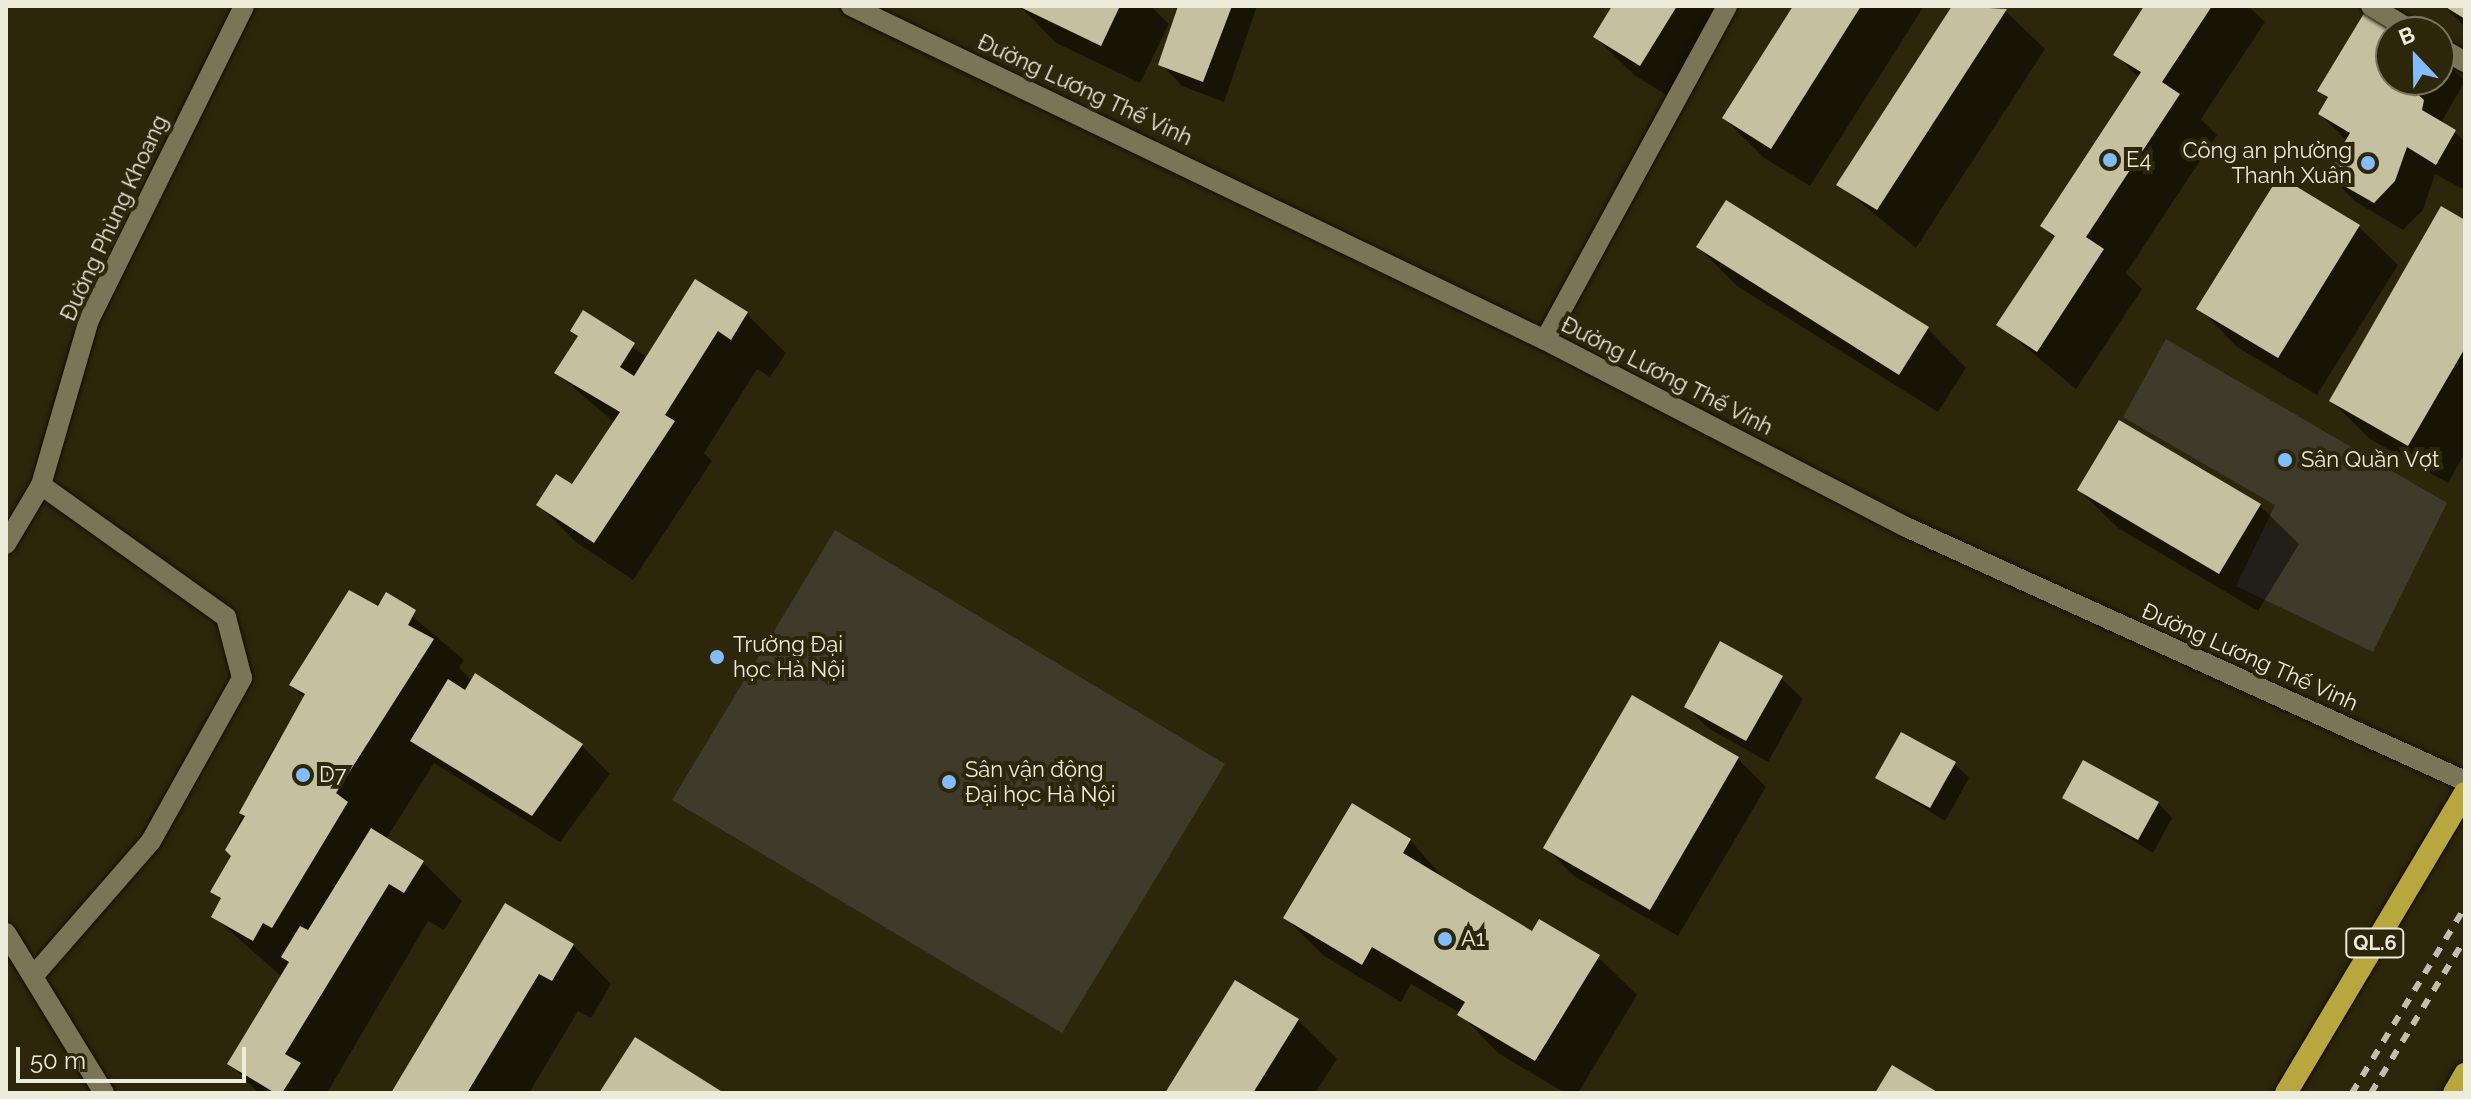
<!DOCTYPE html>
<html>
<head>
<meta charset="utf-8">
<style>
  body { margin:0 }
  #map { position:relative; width:2471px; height:1099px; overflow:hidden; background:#2c270b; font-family:Raleway,sans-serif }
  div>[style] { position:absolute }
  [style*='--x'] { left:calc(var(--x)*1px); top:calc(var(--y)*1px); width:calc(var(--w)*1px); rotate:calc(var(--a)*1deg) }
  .green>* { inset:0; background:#3e3b2b }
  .shadow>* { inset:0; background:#0007 }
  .building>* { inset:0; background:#c5c0a0 }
  .roads { filter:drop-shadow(0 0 2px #140f00) drop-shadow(0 0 2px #140f00) }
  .minor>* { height:20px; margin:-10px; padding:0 10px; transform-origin:10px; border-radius:10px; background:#7b7558 }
  .tertiary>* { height:20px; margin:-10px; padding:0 10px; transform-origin:10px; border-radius:10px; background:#7b7558 }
  .trunk>* { height:22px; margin:-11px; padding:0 11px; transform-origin:11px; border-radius:11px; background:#b8a63e }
  .rail>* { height:6px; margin-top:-3px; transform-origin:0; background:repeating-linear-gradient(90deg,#c1beab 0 10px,transparent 0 20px) }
  .dots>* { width:22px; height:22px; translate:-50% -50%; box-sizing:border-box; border:4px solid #2c270b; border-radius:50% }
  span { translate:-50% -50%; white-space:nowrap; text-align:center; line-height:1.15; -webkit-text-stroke:8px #2c270b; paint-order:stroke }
  .shield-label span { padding:2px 6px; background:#2c270b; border:2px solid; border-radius:6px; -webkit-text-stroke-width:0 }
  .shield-label { font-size:20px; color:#edebda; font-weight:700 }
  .street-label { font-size:22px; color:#edebda }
  .poi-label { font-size:22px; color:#edebda }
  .right { translate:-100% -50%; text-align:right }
  .left { translate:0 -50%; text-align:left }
  .frame { position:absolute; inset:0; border:8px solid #edebda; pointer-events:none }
  .north { position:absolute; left:2375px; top:16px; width:80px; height:80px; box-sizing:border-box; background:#2c270b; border:2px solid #79755e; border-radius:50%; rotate:338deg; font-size:22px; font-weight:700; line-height:32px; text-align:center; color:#edebda }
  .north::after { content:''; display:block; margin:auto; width:28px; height:36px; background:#80bdfa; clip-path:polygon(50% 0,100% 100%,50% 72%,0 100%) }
  .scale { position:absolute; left:16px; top:1047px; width:230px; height:36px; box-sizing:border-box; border:4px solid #edebda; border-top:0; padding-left:10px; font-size:24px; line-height:28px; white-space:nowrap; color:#edebda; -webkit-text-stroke:6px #2c270b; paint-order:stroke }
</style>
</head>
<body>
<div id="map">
  <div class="green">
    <div style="clip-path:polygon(2166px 339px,2447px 503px,2373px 652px,2236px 586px,2275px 505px,2123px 417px)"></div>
    <div style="clip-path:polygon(835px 530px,1225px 764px,1062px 1033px,672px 800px)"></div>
  </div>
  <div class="shadow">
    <div style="clip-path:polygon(1020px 6px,1151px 6px,1169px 24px,1140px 83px,1056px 43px)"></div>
    <div style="clip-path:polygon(1177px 6px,1257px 6px,1224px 102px,1182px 86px,1161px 64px)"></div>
    <div style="clip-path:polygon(1614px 6px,1739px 6px,1679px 103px,1634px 75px,1595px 37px)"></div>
    <div style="clip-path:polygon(1795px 6px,1924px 6px,1810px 186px,1763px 157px,1724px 118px)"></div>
    <div style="clip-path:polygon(1955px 6px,2000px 6px,2045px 49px,1916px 248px,1839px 185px)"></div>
    <div style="clip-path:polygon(2147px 6px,2248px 6px,2265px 22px,2201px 119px,2217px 135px,2126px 273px,2142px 289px,2076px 389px,1999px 325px,2056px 239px,2042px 226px,2139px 78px,2115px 54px)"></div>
    <div style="clip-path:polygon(2444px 6px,2465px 6px,2465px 27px)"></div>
    <div style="clip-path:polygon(2391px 32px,2391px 80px,2439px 80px,2439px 55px,2465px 81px,2442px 121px,2465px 142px,2465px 190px,2435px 174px,2423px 210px,2403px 230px,2356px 202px,2328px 174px,2347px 141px,2320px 114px,2329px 100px,2320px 91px)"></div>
    <div style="clip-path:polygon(2280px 178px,2359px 227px,2398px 265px,2317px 395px,2237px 347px,2199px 308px)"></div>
    <div style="clip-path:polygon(2465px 222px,2465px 453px,2448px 483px,2370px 439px,2331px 401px)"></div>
    <div style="clip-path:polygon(1698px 247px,1928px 329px,1966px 368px,1938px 412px,1737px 286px)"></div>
    <div style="clip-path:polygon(696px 282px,747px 314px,786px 353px,770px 377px,757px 369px,704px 453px,712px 461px,633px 580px,577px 543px,539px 505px,572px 487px,615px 423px,556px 373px,579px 337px,572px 331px,584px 313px,648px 358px)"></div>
    <div style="clip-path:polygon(2119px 422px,2260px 506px,2299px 544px,2258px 611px,2118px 528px,2079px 490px)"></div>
    <div style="clip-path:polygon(387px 595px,464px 660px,459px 668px,472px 681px,475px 676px,582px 746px,610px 774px,560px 842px,434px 763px,386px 839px,423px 862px,462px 901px,444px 930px,428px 921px,327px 1093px,259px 1093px,229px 1063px,282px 977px,213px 916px,222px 901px,213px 892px,233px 856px,227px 850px,268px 757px,305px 698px,291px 685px)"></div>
    <div style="clip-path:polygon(1781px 678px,1803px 699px,1768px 762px,1708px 728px,1686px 706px)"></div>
    <div style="clip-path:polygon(1738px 759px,1766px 787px,1678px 936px,1574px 876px,1546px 848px)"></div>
    <div style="clip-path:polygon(1955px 764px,1969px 778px,1945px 821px,1877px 778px)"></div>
    <div style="clip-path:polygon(2064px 798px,2158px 803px,2172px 818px,2153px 853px)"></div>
    <div style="clip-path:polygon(1410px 840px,1447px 882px,1533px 933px,1598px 957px,1637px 995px,1578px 1093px,1565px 1093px,1498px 1053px,1460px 1013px,1411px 984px,1401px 1002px,1324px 956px,1285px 917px)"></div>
    <div style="clip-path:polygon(573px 945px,611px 984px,591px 1018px,578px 1011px,529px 1093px,393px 1093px)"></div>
    <div style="clip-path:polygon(1298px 1020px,1337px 1059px,1315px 1093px,1167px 1093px)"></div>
  </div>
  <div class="building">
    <div style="clip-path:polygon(1018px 6px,1120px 6px,1101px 46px)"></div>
    <div style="clip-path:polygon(1178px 6px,1232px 6px,1203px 82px,1158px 65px)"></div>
    <div style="clip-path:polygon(1612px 6px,1677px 6px,1640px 66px,1593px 37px)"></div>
    <div style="clip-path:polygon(1793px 6px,1861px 6px,1771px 149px,1722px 118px)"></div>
    <div style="clip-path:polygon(1952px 6px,2007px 9px,1877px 210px,1836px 185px)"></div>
    <div style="clip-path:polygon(2144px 6px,2212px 6px,2162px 82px,2180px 94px,2086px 237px,2104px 249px,2037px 352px,1996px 325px,2055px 236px,2040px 226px,2141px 72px,2113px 55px)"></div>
    <div style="clip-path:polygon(2444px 6px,2465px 6px,2465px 19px)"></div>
    <div style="clip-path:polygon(2366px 10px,2404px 32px,2391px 32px,2391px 80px,2422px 80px,2415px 92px,2424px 100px,2422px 110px,2456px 130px,2436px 165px,2407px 147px,2395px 181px,2374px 203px,2325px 175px,2350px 133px,2318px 114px,2328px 97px,2317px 91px)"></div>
    <div style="clip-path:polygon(2279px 176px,2360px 225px,2278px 358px,2196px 309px)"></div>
    <div style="clip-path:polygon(1726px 200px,1929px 327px,1899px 375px,1696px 247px)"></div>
    <div style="clip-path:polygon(2441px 206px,2465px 220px,2465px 348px,2408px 446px,2329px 401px)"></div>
    <div style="clip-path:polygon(695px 279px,748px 312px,731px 340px,718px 331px,665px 415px,675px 421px,594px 543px,536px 505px,556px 474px,572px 484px,620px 412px,554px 373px,578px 336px,570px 331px,583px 310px,635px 343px,620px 367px,634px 376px)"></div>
    <div style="clip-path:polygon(2119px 420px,2261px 504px,2219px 574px,2077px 490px)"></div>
    <div style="clip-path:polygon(349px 590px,378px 606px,386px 592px,416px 610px,408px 625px,434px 639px,336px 793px,348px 802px,272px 928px,263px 923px,253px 941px,211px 917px,221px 898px,210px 892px,231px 856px,225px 850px,245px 816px,239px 813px,305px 694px,289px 685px)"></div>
    <div style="clip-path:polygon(1720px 641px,1783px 676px,1746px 741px,1684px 707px)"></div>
    <div style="clip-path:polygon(475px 673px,583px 744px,532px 816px,410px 741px,448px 679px,465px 690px)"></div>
    <div style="clip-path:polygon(1632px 695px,1739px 757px,1650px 910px,1543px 848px)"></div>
    <div style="clip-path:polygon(1901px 732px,1956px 762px,1930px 808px,1875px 778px)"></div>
    <div style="clip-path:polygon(2083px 760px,2159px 802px,2138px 840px,2062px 798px)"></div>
    <div style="clip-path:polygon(1352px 803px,1411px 839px,1403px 853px,1532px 931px,1539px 919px,1600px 955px,1535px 1061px,1457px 1015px,1465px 1002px,1372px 947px,1362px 965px,1283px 918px)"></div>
    <div style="clip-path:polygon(371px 828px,424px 861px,404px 893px,389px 884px,285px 1054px,301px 1063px,282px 1093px,275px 1093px,227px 1064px,289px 962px,281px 957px,300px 926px,308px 930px)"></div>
    <div style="clip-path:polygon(505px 903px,574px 944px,552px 981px,539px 974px,467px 1093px,391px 1093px)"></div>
    <div style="clip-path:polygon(1235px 980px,1299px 1019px,1253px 1093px,1165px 1093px)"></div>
    <div style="clip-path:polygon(635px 1037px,724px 1093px,599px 1093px)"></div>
    <div style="clip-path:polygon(1892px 1065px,1939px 1093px,1875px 1093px)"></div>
  </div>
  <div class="roads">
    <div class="minor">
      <div style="--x:2371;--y:6;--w:50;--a:31.2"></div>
      <div style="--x:2439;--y:47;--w:30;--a:30"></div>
      <div style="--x:1545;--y:340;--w:380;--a:-61.4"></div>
      <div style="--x:6;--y:544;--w:69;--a:-59.3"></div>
      <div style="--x:41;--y:485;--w:172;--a:-73.8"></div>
      <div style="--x:89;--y:320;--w:350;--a:-63.7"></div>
      <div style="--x:6;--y:933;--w:188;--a:58.5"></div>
      <div style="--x:36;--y:973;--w:175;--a:-48.9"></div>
      <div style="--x:151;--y:841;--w:187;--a:-60.8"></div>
      <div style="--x:242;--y:678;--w:63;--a:-104.7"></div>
      <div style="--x:226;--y:617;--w:227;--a:-144.5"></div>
    </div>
    <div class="tertiary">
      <div style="--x:851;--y:6;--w:770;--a:25.7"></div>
      <div style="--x:1545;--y:340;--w:407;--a:27.4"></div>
      <div style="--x:1906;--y:527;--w:614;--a:24.44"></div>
    </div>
    <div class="trunk">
      <div style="--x:2286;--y:1093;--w:349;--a:-59.2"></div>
      <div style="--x:2454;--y:1093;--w:22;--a:-60"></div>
    </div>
  </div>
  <div class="rail">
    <div style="--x:2352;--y:1093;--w:218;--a:-58.7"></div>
    <div style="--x:2371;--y:1093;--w:180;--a:-58.6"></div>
  </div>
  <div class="dots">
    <div style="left:2110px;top:160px;background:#80bdfa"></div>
    <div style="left:2368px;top:163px;background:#80bdfa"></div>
    <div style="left:2285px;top:460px;background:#80bdfa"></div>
    <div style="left:717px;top:657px;background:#80bdfa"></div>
    <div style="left:303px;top:775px;background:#80bdfa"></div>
    <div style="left:949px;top:782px;background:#80bdfa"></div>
    <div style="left:1445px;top:939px;background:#80bdfa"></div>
  </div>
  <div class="shield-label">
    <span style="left:2375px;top:943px">QL.6</span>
  </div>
  <div class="street-label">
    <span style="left:1085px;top:90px;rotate:25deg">Đường Lương Thế Vinh</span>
    <span style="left:114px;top:218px;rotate:-65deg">Đường Phùng Khoang</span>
    <span style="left:1667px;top:376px;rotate:27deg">Đường Lương Thế Vinh</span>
    <span style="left:2250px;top:657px;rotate:24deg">Đường Lương Thế Vinh</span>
  </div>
  <div class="poi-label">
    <span class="right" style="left:2352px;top:163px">Công an phường<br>Thanh Xuân</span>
    <span class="left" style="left:2126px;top:160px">E4</span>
    <span class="left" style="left:2301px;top:460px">Sân Quần Vợt</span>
    <span class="left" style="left:733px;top:657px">Trường Đại<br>học Hà Nội</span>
    <span class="left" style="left:965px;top:782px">Sân vận động<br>Đại học Hà Nội</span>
    <span class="left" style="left:319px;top:775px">D7</span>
    <span class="left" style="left:1461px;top:939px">A1</span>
  </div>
  <div class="frame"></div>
  <div class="north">B</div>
  <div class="scale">50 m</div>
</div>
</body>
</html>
